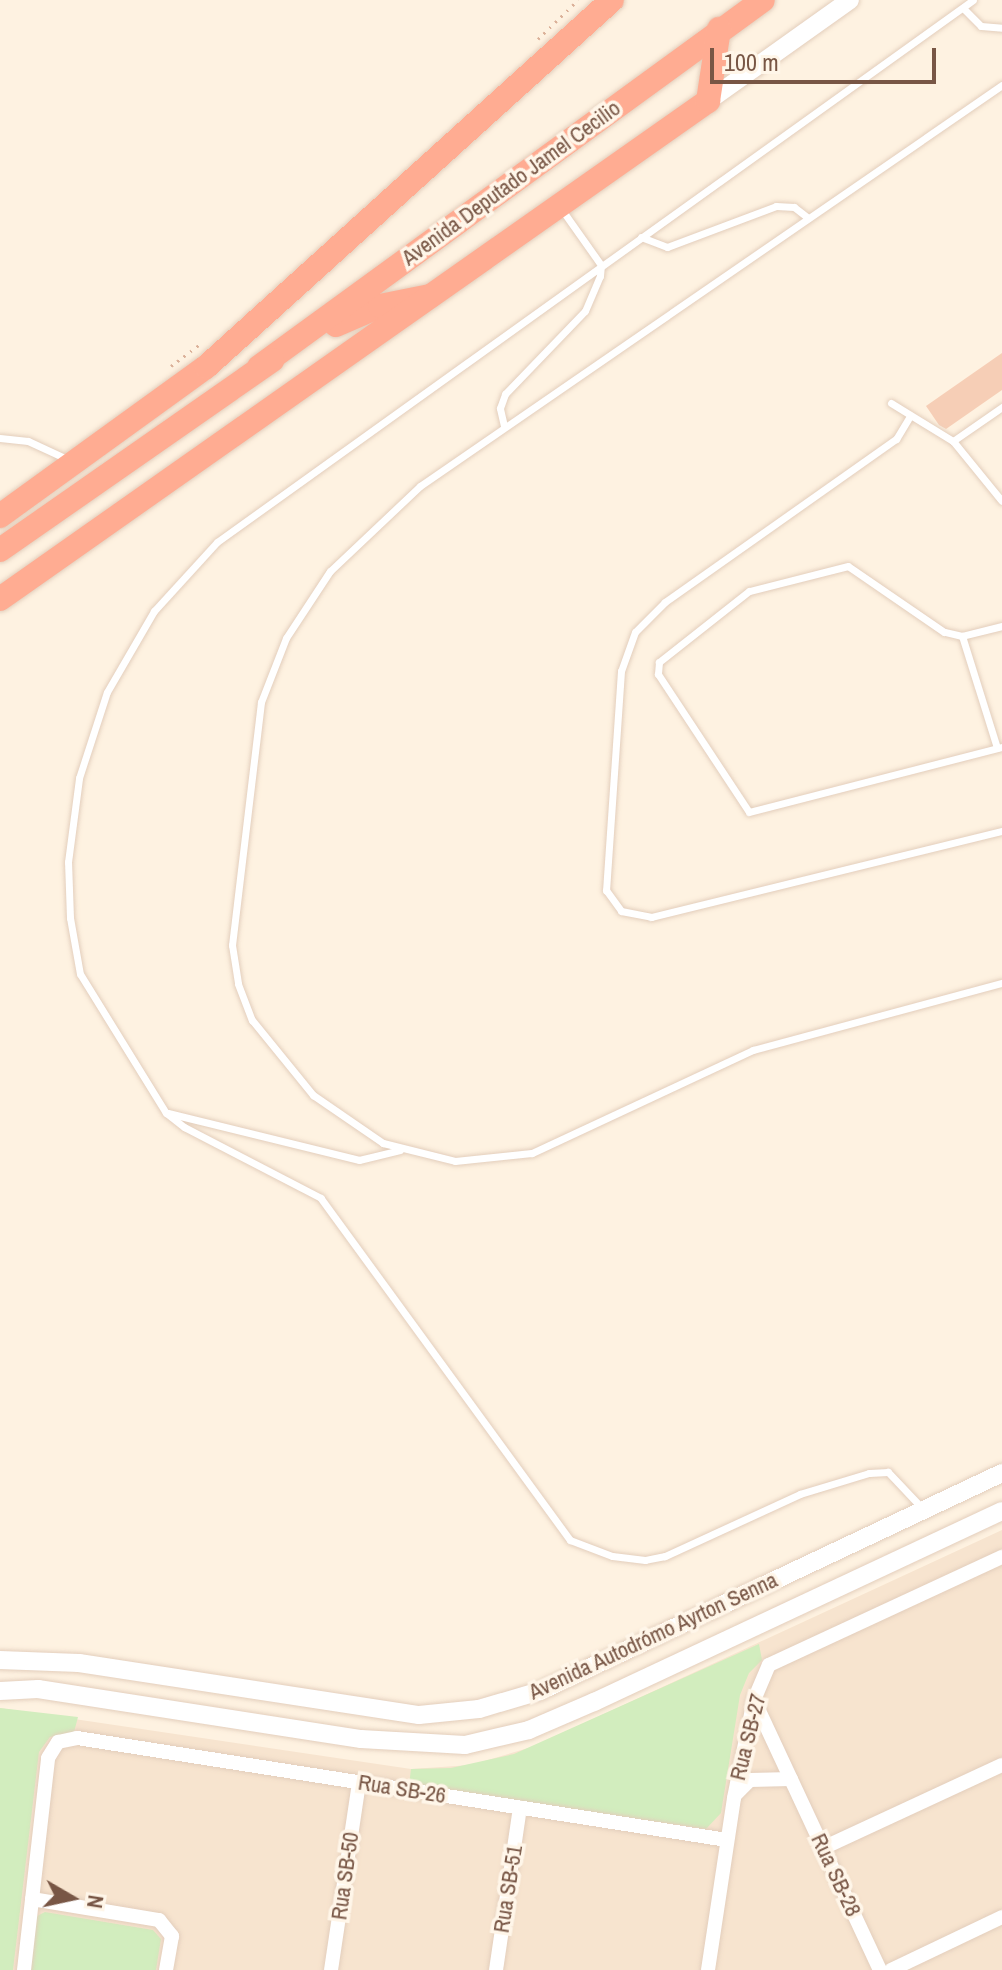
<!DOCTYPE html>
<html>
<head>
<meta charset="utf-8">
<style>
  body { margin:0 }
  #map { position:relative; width:1002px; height:1970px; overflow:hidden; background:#fef2e1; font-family:"Archivo Narrow",sans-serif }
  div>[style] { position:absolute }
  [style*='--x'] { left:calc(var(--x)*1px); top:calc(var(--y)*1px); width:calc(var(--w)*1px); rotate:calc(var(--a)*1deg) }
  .residential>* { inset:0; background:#f7e4cf }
  .green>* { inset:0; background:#d2edbe }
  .building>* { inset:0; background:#f6ceb6 }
  .path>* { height:3px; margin-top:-1.5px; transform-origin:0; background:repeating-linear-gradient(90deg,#dbb199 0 2px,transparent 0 8px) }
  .roads { filter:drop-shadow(0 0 2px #e3cebc) drop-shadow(0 0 2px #e3cebc) }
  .lane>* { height:7px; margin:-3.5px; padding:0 3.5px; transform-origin:3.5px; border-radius:3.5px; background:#fff }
  .street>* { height:14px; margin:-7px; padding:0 7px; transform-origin:7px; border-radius:7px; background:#fff }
  .secondary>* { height:18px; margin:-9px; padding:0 9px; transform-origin:9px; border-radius:9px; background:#fff }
  .highway>* { height:24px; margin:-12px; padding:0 12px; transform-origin:12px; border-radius:12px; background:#ffac92 }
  span { translate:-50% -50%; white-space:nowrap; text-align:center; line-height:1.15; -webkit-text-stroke:7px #fff6e9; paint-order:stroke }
  .street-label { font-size:22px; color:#785645 }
  .north { position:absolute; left:32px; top:1858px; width:80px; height:80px; -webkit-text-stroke:6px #fff6e9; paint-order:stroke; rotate:99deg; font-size:22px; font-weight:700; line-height:32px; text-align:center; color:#785645 }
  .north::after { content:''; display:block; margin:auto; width:28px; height:36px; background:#785645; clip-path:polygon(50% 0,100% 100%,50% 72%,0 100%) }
  .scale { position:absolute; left:710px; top:48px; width:226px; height:36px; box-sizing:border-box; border:4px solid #785645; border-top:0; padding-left:10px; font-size:24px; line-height:28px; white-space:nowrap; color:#785645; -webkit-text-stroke:6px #fff6e9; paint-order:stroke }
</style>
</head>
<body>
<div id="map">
  <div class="residential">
    <div style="clip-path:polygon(1002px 1530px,1002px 1970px,0 1970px,0 1708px,411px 1769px,471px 1765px,535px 1746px)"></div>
  </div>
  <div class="green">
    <div style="clip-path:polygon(759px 1644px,762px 1660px,749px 1673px,740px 1695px,721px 1813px,706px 1829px,409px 1785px,411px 1769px,451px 1768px,514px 1754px)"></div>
    <div style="clip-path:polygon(0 1708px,78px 1717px,74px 1732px,50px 1737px,39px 1752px,13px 1970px,0 1970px)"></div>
    <div style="clip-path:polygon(45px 1912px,153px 1930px,161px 1939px,156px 1970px,29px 1970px,37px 1916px)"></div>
  </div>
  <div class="building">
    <div style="clip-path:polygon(1002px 353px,1002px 390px,946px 429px,939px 425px,926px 406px)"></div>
  </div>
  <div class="path">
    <div style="--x:538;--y:39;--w:56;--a:-44.3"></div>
    <div style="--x:171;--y:366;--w:36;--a:-37"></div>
  </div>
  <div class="roads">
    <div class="lane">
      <div style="--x:963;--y:8;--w:25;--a:45"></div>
      <div style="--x:981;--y:26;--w:21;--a:5"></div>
      <div style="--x:1002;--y:85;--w:707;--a:145.43"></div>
      <div style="--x:420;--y:486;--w:124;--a:136.6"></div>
      <div style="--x:330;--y:571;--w:80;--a:123.3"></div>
      <div style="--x:286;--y:638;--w:69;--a:111.3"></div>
      <div style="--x:261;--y:702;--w:245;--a:96.8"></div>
      <div style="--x:232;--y:945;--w:39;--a:81"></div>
      <div style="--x:238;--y:984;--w:39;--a:69"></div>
      <div style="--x:252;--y:1020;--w:97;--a:50.9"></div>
      <div style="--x:313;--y:1095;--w:85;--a:34.4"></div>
      <div style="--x:383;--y:1143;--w:74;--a:14"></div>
      <div style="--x:455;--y:1161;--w:77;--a:-5.9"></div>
      <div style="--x:532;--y:1153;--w:244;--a:-25"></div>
      <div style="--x:753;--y:1050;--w:258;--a:-15.1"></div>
      <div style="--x:641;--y:237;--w:28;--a:21"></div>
      <div style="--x:667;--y:247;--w:116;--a:-20.6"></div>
      <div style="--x:776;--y:206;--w:18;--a:3"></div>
      <div style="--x:794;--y:207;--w:18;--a:38"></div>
      <div style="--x:891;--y:403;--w:73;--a:31.5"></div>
      <div style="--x:953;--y:441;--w:60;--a:-34.8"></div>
      <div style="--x:910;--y:416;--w:27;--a:121"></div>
      <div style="--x:896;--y:439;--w:283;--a:144.8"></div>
      <div style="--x:665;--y:602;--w:42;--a:135"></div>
      <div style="--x:635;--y:632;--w:41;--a:109.7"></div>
      <div style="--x:621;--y:671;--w:220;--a:93.9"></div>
      <div style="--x:606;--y:890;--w:26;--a:54"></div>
      <div style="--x:621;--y:911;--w:31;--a:11"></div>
      <div style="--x:651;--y:917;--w:361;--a:-13.8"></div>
      <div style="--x:504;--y:426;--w:18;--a:-103"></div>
      <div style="--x:500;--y:408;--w:15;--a:-70"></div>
      <div style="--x:505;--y:394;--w:115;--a:-46.1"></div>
      <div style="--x:585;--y:311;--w:38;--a:-67"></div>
      <div style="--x:600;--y:276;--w:11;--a:-85"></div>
      <div style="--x:601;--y:265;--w:67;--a:-125.3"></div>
      <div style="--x:0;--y:438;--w:28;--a:6"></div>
      <div style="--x:28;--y:441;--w:45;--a:24.9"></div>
      <div style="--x:953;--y:441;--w:77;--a:50.8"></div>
      <div style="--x:1002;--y:626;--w:41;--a:166"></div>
      <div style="--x:962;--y:636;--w:18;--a:-167"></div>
      <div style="--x:944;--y:632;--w:116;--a:-145.5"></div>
      <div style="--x:848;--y:566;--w:102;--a:165.8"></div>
      <div style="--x:749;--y:591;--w:115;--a:141.7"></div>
      <div style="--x:659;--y:662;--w:12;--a:95"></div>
      <div style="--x:658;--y:674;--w:165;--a:56.6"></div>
      <div style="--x:749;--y:812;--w:261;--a:-14.4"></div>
      <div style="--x:962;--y:636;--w:117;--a:72.6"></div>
      <div style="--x:168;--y:1113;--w:197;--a:13.8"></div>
      <div style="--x:359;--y:1160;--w:42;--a:-13.7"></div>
      <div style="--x:922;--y:1508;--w:50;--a:-133.4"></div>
      <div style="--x:888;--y:1472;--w:19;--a:177"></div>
      <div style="--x:869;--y:1473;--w:72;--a:163.1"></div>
      <div style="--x:800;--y:1494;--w:149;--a:155.3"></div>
      <div style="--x:665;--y:1556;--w:20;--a:169"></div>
      <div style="--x:645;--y:1560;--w:33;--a:-173"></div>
      <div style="--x:612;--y:1556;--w:45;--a:-159.1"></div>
      <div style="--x:570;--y:1540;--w:423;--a:-126.1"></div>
      <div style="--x:321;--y:1198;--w:154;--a:-152.6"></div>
      <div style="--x:184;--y:1127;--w:23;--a:-142"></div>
      <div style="--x:166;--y:1113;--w:163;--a:-121.7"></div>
      <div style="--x:80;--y:974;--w:57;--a:-100.1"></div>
      <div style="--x:70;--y:918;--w:56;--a:-92"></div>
      <div style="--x:68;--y:862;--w:85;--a:-82.5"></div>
      <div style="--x:79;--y:778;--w:90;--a:-72"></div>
      <div style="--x:107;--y:692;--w:94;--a:-59.9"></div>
      <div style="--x:154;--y:611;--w:93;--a:-47.6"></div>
      <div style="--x:217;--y:542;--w:930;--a:-35.64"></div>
    </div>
    <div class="street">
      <div style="--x:754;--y:1700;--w:298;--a:65"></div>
      <div style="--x:736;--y:1794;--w:20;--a:-45"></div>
      <div style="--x:750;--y:1780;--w:41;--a:-1.4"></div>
      <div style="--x:823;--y:1848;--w:197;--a:-24.9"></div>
      <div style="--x:32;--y:1899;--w:129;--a:9.4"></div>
      <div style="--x:159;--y:1920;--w:21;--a:51"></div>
      <div style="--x:172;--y:1936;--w:35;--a:100"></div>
      <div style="--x:24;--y:1970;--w:213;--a:-83.5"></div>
      <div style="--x:48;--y:1758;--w:19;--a:-58"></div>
      <div style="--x:58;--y:1742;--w:19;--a:-12"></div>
      <div style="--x:77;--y:1738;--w:658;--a:8.92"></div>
      <div style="--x:331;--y:1970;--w:190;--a:-81.5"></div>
      <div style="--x:496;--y:1970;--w:164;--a:-81.6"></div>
      <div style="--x:708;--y:1970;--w:174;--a:-81.4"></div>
      <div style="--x:734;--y:1798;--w:100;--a:-78.5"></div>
      <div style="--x:754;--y:1700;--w:38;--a:-67"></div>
      <div style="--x:769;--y:1665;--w:257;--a:-24.9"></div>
      <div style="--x:891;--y:1970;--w:123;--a:-25.5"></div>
    </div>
    <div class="secondary">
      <div style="--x:708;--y:101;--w:174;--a:-35.4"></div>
      <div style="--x:0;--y:1660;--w:79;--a:2.2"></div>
      <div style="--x:79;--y:1663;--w:344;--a:8.7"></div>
      <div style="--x:419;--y:1715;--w:60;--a:-5.7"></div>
      <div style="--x:479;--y:1709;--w:64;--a:-16.4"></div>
      <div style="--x:540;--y:1691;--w:511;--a:-25.26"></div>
      <div style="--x:0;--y:1691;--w:38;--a:-3"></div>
      <div style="--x:38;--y:1689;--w:327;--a:8.8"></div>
      <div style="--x:361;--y:1739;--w:104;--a:3.3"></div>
      <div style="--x:465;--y:1745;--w:66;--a:-13.2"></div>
      <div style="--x:529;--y:1730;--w:71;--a:-23.3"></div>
      <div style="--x:594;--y:1702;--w:450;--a:-25.1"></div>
    </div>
    <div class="highway">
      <div style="--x:336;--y:325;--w:48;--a:-23.4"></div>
      <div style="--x:380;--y:306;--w:51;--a:-11.3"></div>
      <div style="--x:259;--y:367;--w:623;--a:-36.06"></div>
      <div style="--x:0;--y:516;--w:254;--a:-35.9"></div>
      <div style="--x:206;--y:367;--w:547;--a:-42.11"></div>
      <div style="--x:0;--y:550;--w:332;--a:-34.9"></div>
      <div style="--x:0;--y:599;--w:866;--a:-35.12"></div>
      <div style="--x:708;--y:101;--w:73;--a:-81.3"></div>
    </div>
  </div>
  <div class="street-label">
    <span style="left:511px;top:183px;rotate:-36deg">Avenida Deputado Jamel Cecilio</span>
    <span style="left:653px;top:1636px;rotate:-25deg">Avenida Autodrómo Ayrton Senna</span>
    <span style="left:748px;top:1737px;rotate:-76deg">Rua SB-27</span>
    <span style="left:402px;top:1789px;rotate:9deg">Rua SB-26</span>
    <span style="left:836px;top:1875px;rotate:65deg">Rua SB-28</span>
    <span style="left:345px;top:1876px;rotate:-82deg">Rua SB-50</span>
    <span style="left:508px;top:1889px;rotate:-81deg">Rua SB-51</span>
  </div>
  <div class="north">N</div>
  <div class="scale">100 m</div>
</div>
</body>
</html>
